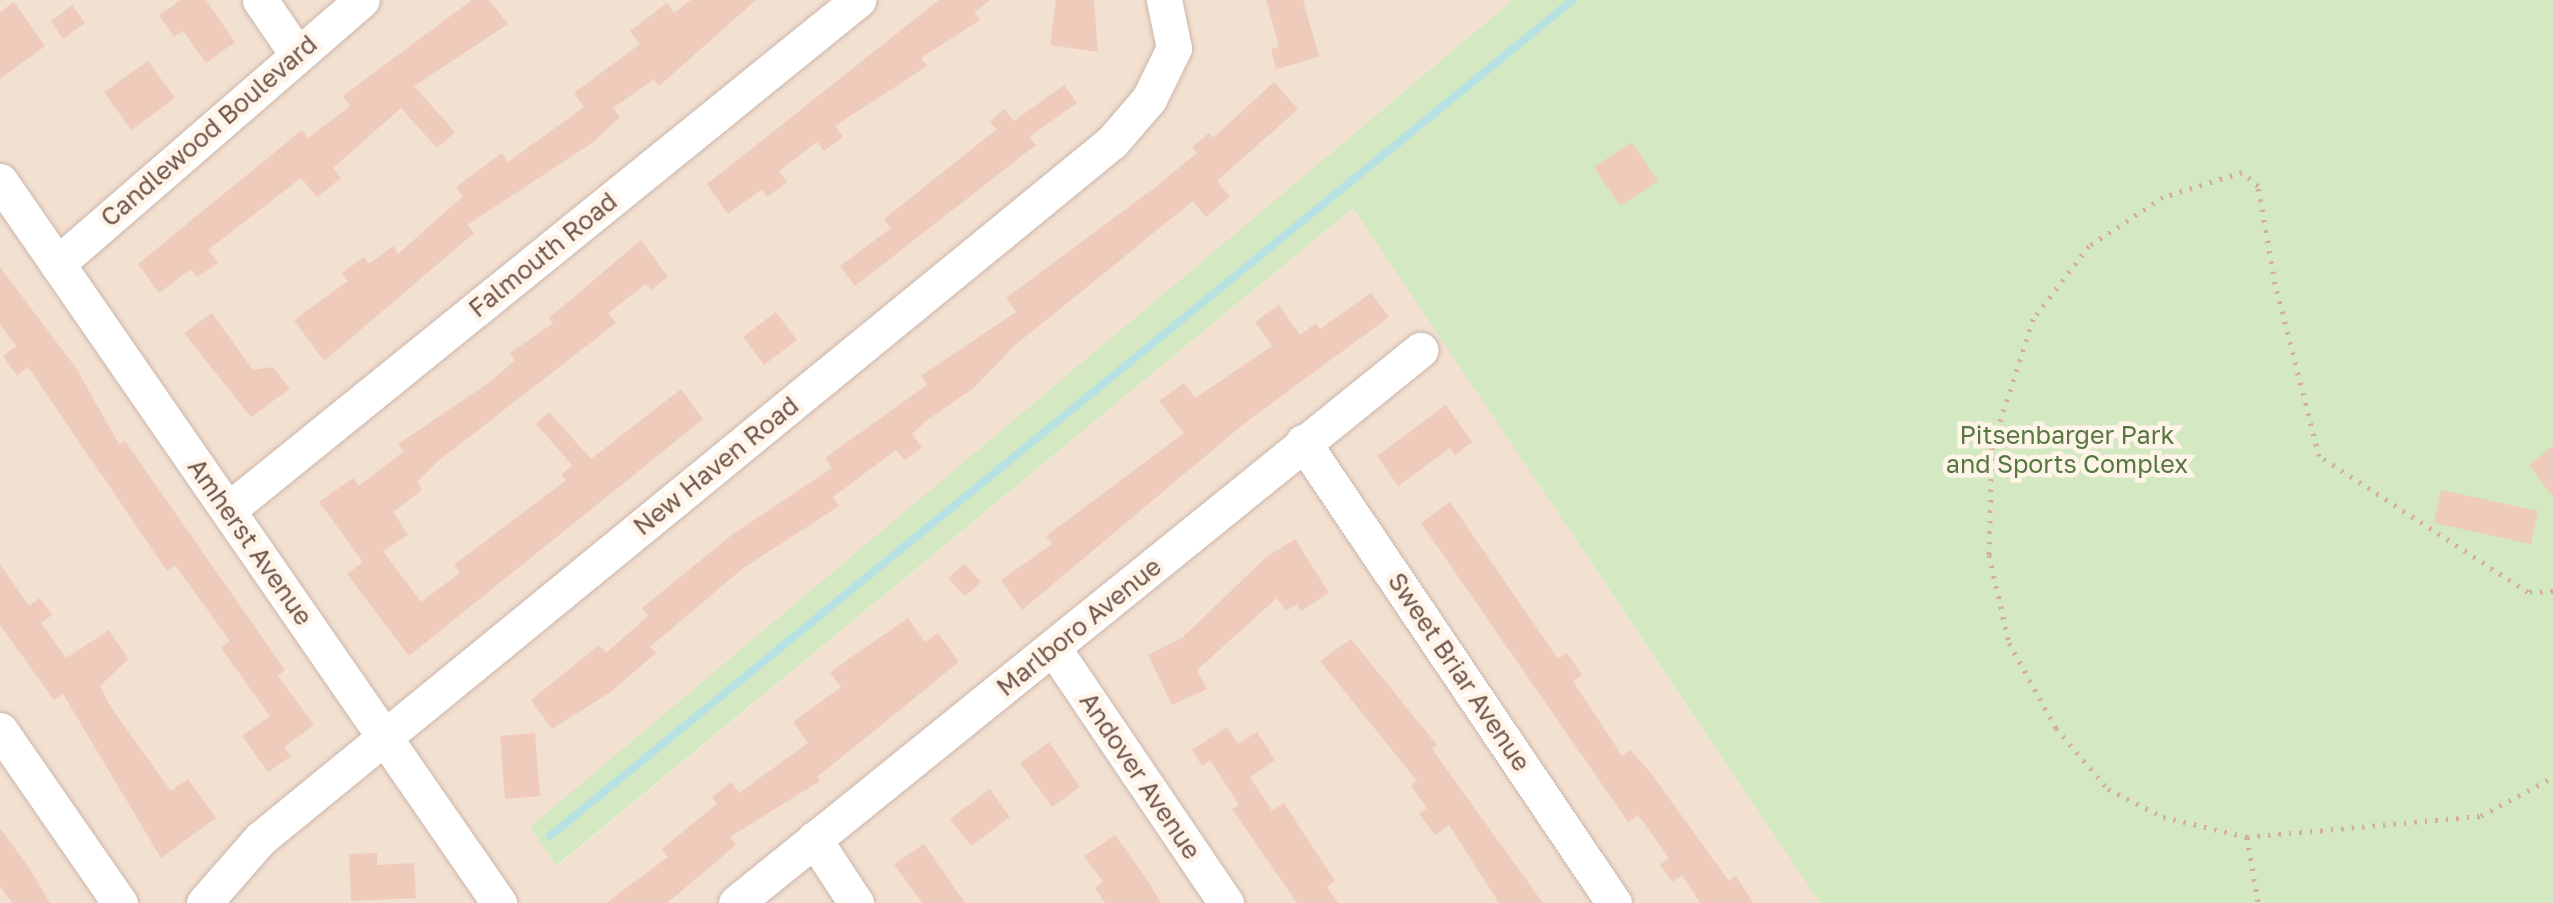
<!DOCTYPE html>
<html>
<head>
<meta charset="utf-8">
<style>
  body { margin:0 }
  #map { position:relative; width:2553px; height:903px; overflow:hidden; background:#fbefe2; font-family:"Golos Text",sans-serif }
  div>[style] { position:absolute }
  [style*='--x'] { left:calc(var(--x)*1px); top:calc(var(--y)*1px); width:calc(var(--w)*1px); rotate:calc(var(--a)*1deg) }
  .residential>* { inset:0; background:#f2e0d1 }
  .green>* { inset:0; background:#d4e8c2 }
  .stream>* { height:8px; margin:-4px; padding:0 4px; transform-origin:4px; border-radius:4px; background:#b8e1e3 }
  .building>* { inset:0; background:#efcbbb }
  .path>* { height:5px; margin-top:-2.5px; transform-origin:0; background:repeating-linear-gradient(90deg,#d4af9f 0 2.5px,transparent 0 10.5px) }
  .roads { filter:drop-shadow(0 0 2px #ccb6aa) drop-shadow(0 0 2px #ccb6aa) }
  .minor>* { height:35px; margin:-17.5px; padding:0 17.5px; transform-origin:17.5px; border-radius:17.5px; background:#fff }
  span { translate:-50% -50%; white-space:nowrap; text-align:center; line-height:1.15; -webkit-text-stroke:9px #fef4e8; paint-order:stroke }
  .street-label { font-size:25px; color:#72554a }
  .park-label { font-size:25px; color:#567742 }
</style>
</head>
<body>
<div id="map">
  <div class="residential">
    <div style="clip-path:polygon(0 0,1513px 0,530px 828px,557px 866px,1353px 208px,1820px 903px,0 903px)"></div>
  </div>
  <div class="green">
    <div style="clip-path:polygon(1513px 0,2553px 0,2553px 903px,1820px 903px,1353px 208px,556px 866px,530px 827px)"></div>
  </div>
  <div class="stream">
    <div style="--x:550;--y:836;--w:1321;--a:-39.26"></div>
  </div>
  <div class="building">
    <div style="clip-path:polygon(181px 0,206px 0,235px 42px,206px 63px,183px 31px,174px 37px,159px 15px)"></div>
    <div style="clip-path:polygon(472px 0,489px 0,508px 24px,414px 86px,455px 132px,437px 148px,401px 108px,333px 168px,341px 178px,317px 197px,301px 178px,208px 250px,218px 263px,197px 277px,191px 269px,159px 293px,138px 264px,302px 130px,308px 138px,350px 106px,343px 96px)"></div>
    <div style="clip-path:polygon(691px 0,756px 0,659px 86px,654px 79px,613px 108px,620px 117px,592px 143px,467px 225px,474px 233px,324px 361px,294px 320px,348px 281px,342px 273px,364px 257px,369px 264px,393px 246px,398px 254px,463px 196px,456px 187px,502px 153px,508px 162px,584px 107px,574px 93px,640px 44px,630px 31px,667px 3px,674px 13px)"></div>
    <div style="clip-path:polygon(939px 0,990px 0,974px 13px,980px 20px,921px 58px,927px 66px,835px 126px,843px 137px,824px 151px,817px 142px,779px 171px,787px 182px,767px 197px,762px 189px,728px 214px,707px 184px)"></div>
    <div style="clip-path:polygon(1056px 0,1094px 0,1098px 52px,1050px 45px)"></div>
    <div style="clip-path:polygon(1266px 0,1303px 0,1319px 57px,1276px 69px,1271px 49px,1279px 47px)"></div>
    <div style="clip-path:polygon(14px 2px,45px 46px,0 79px,0 12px)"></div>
    <div style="clip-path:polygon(72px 5px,85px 23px,63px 39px,51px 21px)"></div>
    <div style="clip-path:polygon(148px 61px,175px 98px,131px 130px,104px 92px)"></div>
    <div style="clip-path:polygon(1274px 82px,1298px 109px,1217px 181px,1230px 197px,1206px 217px,1193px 201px,1014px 346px,975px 387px,926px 421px,912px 434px,922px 448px,904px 460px,896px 450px,833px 497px,839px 506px,742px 569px,650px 647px,656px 653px,612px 691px,552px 729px,531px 700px,599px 645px,606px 653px,648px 616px,642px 608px,733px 534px,832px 468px,825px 458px,927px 385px,921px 376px,1016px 312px,1006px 298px,1153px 189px,1197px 153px,1192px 147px,1209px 133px,1213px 138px)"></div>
    <div style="clip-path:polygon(1064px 85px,1077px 103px,1029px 137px,1036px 145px,855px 286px,840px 266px,891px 228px,884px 219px,997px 129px,990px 122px,1004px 109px,1014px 121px)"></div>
    <div style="clip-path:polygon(1632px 142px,1658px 181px,1620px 206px,1594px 167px)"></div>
    <div style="clip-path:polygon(641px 240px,668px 277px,651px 290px,646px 284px,608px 313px,616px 323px,438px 461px,417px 482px,422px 490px,393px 512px,408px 535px,383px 551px,421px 602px,460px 573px,454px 565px,566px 480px,561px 475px,572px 465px,536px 424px,549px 412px,591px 459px,681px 389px,703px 419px,409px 656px,347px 574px,363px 562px,319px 502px,353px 478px,359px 486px,404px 451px,398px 444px,490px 382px,515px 360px,510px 353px,553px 323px,549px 318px)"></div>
    <div style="clip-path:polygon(0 267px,76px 368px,119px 444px,125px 441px,285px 670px,278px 676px,314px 725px,284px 747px,291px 756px,268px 772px,242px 736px,270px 716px,221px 648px,230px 641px,175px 565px,167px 571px,28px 367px,17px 376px,3px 356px,16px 346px,0 324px)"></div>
    <div style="clip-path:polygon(1371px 293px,1389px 317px,1245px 423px,1022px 610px,1001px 580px,1052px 544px,1046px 536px,1184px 433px,1159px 401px,1184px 383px,1195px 398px,1272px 346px,1255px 322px,1279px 305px,1300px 335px,1316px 323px,1320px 329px)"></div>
    <div style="clip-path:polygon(776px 312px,797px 340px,764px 365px,743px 337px)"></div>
    <div style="clip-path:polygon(212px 313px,253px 370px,273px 367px,290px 389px,251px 417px,184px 333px)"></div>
    <div style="clip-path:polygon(1446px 405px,1472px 442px,1455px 455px,1450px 448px,1398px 486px,1377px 456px)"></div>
    <div style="clip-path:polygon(2553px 446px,2553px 497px,2529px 465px)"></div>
    <div style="clip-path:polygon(2441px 490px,2538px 511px,2531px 544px,2434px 523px)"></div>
    <div style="clip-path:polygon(1450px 502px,1558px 659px,1567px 653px,1582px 675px,1573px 681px,1622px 756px,1630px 750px,1650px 772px,1729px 881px,1736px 876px,1753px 903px,1700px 903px,1682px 875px,1672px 882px,1660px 865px,1669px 858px,1638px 815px,1628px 822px,1421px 523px)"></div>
    <div style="clip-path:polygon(1295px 539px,1329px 593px,1301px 611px,1297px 604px,1286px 611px,1277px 598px,1197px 670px,1207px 689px,1172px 705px,1148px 655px,1182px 638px,1265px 558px)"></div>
    <div style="clip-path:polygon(0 564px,29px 606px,40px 598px,52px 615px,41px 623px,66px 658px,109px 630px,128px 659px,100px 686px,110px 706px,171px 791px,188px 779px,216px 818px,161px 858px,63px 694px,54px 700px,0 625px)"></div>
    <div style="clip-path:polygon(964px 564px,981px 582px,965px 596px,948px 578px)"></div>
    <div style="clip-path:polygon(908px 618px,925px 642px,938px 633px,959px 662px,817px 777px,820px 781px,730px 837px,736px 845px,667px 903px,606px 903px,668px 857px,662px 849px,717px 804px,712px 797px,731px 782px,739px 793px,808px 743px,793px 722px,841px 687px,830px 672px)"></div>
    <div style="clip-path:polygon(1351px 639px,1437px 745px,1432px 749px,1543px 903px,1499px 903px,1449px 825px,1435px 835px,1419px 814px,1427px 808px,1411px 786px,1417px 781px,1320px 661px)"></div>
    <div style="clip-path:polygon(1227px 727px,1238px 744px,1257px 732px,1275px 760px,1250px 777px,1272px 811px,1284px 803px,1335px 881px,1327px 887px,1338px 903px,1297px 903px,1232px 809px,1239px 805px,1210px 760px,1202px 766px,1192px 750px)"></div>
    <div style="clip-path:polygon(535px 733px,540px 796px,505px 799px,500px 736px)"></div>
    <div style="clip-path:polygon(1049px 742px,1080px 787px,1052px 807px,1020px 763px)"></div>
    <div style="clip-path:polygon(990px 789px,1010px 817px,971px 846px,950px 819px)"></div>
    <div style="clip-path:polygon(0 828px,29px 868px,50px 903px,12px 903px,0 886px)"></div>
    <div style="clip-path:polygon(1115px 835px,1148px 881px,1161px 903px,1105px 903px,1095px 888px,1103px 882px,1084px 856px)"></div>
    <div style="clip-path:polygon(924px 844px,965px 903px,922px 903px,894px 864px)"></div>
    <div style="clip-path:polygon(377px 853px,377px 865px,414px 863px,416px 898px,351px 901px,349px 854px)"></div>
  </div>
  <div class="path">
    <div style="--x:2553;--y:591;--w:25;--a:178"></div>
    <div style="--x:2528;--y:592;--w:249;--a:-146.9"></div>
    <div style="--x:2319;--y:456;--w:178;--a:-104.3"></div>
    <div style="--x:2275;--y:284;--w:99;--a:-99.8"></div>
    <div style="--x:2258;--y:186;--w:21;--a:-139"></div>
    <div style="--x:2242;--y:172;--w:83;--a:162.4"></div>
    <div style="--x:2163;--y:197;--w:89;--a:146.5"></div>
    <div style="--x:2089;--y:246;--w:92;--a:127.5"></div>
    <div style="--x:2033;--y:319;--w:134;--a:107.8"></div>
    <div style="--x:1992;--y:447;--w:108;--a:91.6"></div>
    <div style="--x:1989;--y:555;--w:90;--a:77.2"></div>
    <div style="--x:2009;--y:643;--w:97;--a:61.1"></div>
    <div style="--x:2056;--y:728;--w:80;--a:49.6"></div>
    <div style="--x:2108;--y:789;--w:62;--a:27"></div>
    <div style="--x:2163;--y:817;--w:86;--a:13.4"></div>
    <div style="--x:2247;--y:837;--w:235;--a:-5.1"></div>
    <div style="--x:2481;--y:816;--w:82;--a:-28.4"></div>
    <div style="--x:2247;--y:837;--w:67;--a:80.5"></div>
  </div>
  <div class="roads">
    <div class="minor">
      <div style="--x:260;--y:0;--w:65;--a:55.6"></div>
      <div style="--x:0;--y:181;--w:878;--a:55.35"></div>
      <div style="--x:57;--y:264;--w:403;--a:-40.9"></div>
      <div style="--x:1303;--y:442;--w:556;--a:56"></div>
      <div style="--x:228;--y:510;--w:811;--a:-38.99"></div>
      <div style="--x:1054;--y:649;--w:307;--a:55.9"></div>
      <div style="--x:0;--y:730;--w:211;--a:55.3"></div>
      <div style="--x:814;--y:839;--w:77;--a:56.7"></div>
      <div style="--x:204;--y:903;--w:85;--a:-48.8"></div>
      <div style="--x:260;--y:839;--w:1101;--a:-39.29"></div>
      <div style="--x:1112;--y:142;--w:57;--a:-49.3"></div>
      <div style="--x:1149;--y:99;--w:57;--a:-63.9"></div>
      <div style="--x:1174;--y:48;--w:49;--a:-101.8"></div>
      <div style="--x:736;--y:903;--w:880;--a:-38.95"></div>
    </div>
  </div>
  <div class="street-label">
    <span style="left:209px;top:131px;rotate:-41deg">Candlewood Boulevard</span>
    <span style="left:543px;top:255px;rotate:-39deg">Falmouth Road</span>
    <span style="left:716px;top:466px;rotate:-39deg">New Haven Road</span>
    <span style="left:250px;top:542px;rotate:55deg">Amherst Avenue</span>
    <span style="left:1079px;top:627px;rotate:-39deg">Marlboro Avenue</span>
    <span style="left:1459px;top:672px;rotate:56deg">Sweet Briar Avenue</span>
    <span style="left:1140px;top:776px;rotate:56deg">Andover Avenue</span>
  </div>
  <div class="park-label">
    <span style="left:2067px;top:450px">Pitsenbarger Park<br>and Sports Complex</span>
  </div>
</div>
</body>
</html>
